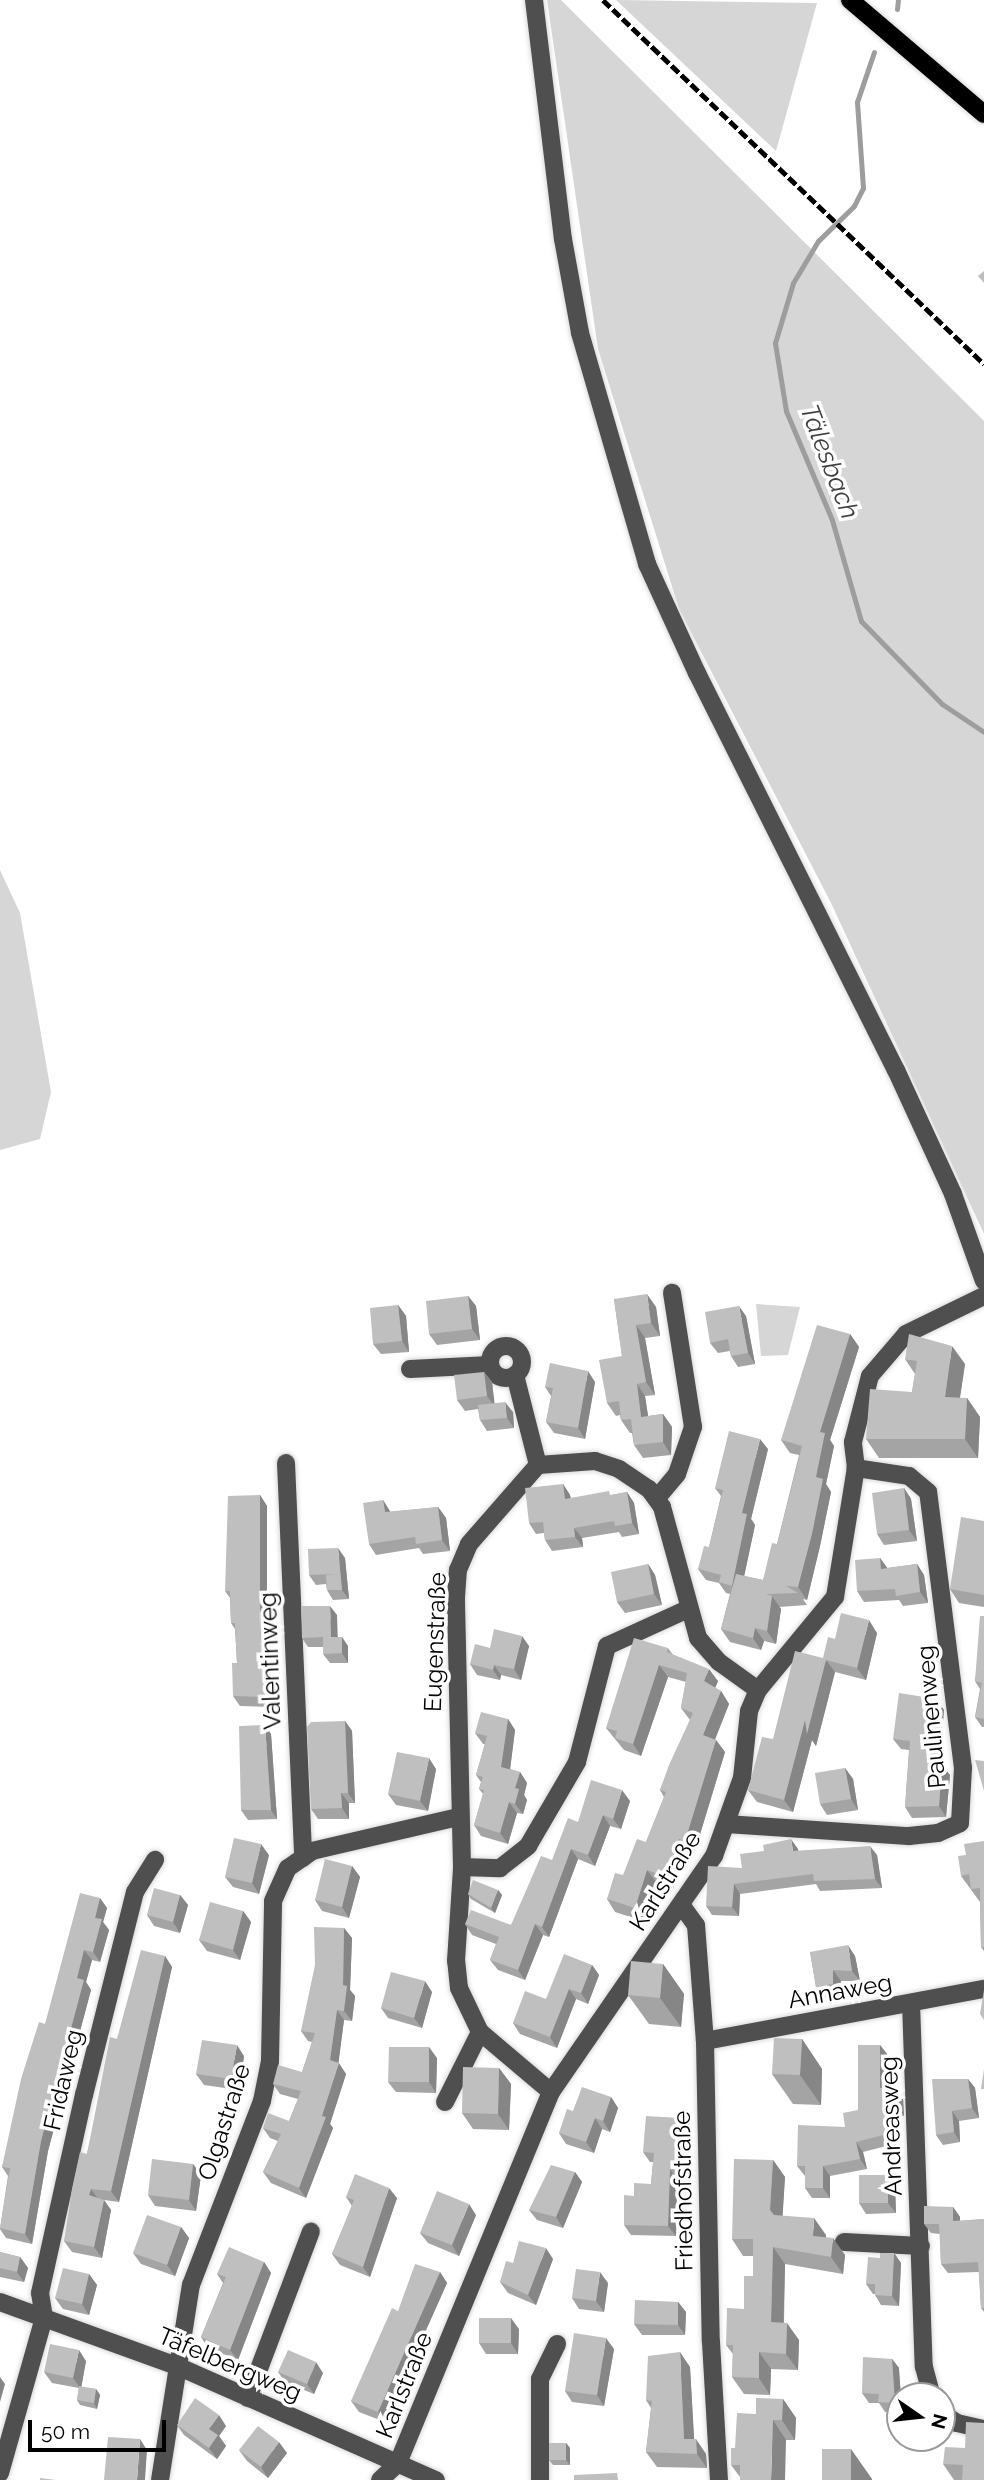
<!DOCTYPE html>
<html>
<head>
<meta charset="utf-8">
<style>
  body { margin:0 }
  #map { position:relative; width:984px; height:2480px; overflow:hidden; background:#fff; font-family:Raleway,sans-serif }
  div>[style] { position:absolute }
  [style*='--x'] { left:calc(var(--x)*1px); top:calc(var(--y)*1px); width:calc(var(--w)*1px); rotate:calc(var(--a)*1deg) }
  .green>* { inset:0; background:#d6d6d6 }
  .stream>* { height:5px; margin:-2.5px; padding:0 2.5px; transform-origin:2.5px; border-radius:2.5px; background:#9d9d9d }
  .roads { filter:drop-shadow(0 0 2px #dbdbdb) drop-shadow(0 0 2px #dbdbdb) }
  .minor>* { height:18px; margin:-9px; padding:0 9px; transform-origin:9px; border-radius:9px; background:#4f4f4f }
  .minor>.ring { margin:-9px; padding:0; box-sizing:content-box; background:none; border:18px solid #4f4f4f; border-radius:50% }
  .major>* { height:18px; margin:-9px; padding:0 9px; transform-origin:9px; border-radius:9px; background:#000 }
  .rail>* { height:5px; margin-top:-2.5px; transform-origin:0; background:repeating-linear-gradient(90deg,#000 0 10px,transparent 0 13.5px) }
  .wall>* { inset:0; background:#a4a4a4 }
  .shaded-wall>* { inset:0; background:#868686 }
  .building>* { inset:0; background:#bfbfbf }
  span { translate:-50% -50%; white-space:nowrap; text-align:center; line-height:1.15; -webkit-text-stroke:7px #fff; paint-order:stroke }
  .street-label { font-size:24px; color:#000 }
  .water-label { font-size:26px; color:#3e3e3e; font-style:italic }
  .north { position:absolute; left:886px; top:2382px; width:70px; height:70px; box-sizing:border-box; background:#fff; border:2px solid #999; border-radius:50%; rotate:104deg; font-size:19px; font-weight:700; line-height:28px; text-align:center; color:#000 }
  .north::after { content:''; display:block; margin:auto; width:24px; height:32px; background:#000; clip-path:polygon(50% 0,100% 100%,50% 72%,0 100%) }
  .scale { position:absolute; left:28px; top:2420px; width:138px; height:32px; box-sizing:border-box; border:4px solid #000; border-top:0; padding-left:9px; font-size:21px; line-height:24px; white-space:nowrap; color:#000; -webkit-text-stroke:5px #fff; paint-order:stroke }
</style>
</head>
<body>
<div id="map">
  <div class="green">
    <div style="clip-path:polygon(547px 0,561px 0,984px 421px,984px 1234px,831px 903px,679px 609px,598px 349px)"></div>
    <div style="clip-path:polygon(617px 0,817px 3px,776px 151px,616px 0)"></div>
    <div style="clip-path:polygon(0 870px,20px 913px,51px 1092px,40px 1139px,0 1150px)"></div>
    <div style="clip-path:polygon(756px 1304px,800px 1307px,788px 1355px,761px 1356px)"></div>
  </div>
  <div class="stream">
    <div style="--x:897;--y:9;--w:9;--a:-84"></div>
    <div style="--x:874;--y:52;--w:53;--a:108.8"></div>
    <div style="--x:857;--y:102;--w:86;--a:86"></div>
    <div style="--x:863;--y:188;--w:20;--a:117"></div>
    <div style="--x:854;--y:206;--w:50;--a:135.8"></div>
    <div style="--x:818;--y:241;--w:49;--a:120.8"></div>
    <div style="--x:793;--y:283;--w:63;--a:106.7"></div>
    <div style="--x:775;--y:343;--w:69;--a:80.8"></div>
    <div style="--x:786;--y:411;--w:118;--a:67.1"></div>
    <div style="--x:832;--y:520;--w:105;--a:74"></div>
    <div style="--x:861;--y:621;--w:116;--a:45.7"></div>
    <div style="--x:942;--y:704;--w:50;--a:33.7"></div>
  </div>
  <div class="roads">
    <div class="minor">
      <div style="--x:534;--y:0;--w:241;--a:83.1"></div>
      <div style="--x:563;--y:239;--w:96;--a:79.7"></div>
      <div style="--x:580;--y:333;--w:241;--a:73.8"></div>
      <div style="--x:647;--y:564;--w:120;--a:65.4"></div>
      <div style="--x:697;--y:673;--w:444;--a:63.4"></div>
      <div style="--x:896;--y:1070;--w:136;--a:65.3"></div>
      <div style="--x:953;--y:1194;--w:92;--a:70.4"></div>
      <div class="ring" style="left:490px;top:1346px;width:14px;height:14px"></div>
      <div style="--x:410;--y:1369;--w:80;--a:-2.9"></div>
      <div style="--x:515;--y:1375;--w:93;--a:75.7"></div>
      <div style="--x:286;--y:1463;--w:395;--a:87.5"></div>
      <div style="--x:657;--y:1498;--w:31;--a:-50"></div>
      <div style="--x:677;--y:1474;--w:50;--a:-71.2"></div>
      <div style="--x:693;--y:1427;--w:136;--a:-98.9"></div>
      <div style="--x:726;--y:1824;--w:183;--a:3.8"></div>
      <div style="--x:909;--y:1836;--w:29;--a:-6"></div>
      <div style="--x:938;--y:1833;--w:24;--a:-24"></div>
      <div style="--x:960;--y:1823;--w:55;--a:-86.9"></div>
      <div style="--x:963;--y:1768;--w:278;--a:-97.2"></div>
      <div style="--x:928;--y:1492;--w:25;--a:-140"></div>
      <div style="--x:909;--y:1476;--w:54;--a:-171.4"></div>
      <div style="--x:462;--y:1867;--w:38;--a:2"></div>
      <div style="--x:500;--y:1868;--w:36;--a:-38"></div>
      <div style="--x:528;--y:1846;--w:97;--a:-59.7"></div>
      <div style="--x:577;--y:1762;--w:120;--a:-75.5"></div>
      <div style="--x:607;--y:1646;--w:89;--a:-24.6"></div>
      <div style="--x:682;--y:1906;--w:24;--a:54"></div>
      <div style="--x:696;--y:1925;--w:116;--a:85.6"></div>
      <div style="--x:705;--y:2041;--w:301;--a:88.9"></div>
      <div style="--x:711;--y:2342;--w:138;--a:86.7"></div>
      <div style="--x:911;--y:2003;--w:364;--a:88"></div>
      <div style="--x:924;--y:2367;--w:30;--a:75"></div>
      <div style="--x:705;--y:2041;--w:284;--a:-10.6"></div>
      <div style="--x:551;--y:2092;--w:93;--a:-139.8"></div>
      <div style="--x:480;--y:2032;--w:49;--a:-115.5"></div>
      <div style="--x:459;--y:1988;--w:27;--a:-96"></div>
      <div style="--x:456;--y:1961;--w:94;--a:-86.3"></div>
      <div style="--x:462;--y:1867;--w:270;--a:-91.3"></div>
      <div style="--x:456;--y:1597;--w:27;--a:-86"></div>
      <div style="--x:458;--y:1570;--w:28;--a:-67"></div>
      <div style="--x:469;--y:1544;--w:105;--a:-48.9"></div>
      <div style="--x:538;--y:1465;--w:57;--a:-4"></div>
      <div style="--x:595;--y:1461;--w:25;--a:18"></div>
      <div style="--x:619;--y:1469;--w:36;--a:34"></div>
      <div style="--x:649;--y:1489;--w:22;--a:54"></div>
      <div style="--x:662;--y:1507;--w:136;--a:74.6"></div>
      <div style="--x:698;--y:1638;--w:32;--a:49"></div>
      <div style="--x:719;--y:1662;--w:48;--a:35.7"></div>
      <div style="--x:445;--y:2102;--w:78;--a:-63.4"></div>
      <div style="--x:844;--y:2242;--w:77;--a:3"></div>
      <div style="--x:0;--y:2302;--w:188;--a:19.9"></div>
      <div style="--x:177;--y:2366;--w:283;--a:23.8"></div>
      <div style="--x:248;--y:2398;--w:178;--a:-69.3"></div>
      <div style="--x:942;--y:2413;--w:18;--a:34"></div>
      <div style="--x:957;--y:2423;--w:28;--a:13"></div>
      <div style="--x:0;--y:2473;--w:161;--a:-74.2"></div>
      <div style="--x:44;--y:2318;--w:25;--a:-99"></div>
      <div style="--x:40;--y:2293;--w:203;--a:-77.5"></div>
      <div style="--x:84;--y:2095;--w:209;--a:-75.9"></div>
      <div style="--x:135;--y:1892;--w:38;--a:-58"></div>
      <div style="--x:160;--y:2480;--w:197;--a:-81"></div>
      <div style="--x:191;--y:2285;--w:197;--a:-68.9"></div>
      <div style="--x:262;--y:2101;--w:41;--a:-78.7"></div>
      <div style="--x:270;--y:2061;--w:160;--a:-88.9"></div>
      <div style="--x:273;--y:1901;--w:36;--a:-66"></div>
      <div style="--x:288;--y:1868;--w:29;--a:-35"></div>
      <div style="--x:312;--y:1851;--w:150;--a:-13.1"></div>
      <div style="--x:380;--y:2480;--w:25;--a:-43"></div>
      <div style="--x:398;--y:2463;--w:401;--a:-67.6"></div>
      <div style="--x:551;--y:2092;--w:287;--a:-55.4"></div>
      <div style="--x:714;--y:1856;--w:83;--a:-70.3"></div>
      <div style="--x:742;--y:1778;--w:67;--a:-84"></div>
      <div style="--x:749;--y:1711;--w:23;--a:-67"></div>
      <div style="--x:758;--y:1690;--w:121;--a:-50.4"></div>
      <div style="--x:835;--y:1597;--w:131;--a:-80.8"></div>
      <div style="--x:856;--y:1468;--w:26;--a:-97"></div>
      <div style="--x:853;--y:1442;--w:68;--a:-75.6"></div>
      <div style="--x:870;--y:1376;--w:55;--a:-49.4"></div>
      <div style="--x:906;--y:1334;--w:87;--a:-26"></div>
      <div style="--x:540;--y:2480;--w:101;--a:-90"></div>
      <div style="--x:540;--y:2379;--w:39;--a:-64"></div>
    </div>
    <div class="major">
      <div style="--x:850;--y:0;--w:176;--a:40.4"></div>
    </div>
  </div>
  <div class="rail">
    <div style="--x:603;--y:0;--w:527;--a:43.69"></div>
  </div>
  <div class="wall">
    <div style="clip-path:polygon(468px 1296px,476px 1306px,480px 1340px,437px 1345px,429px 1334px)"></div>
    <div style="clip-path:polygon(614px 1299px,656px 1307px,660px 1336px,645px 1338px,655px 1395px,645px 1396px,648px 1416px,663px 1414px,672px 1427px,671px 1455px,643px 1458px,634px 1445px,632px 1433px,630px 1433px,621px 1420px,620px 1415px,616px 1416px,607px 1403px,622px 1356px)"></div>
    <div style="clip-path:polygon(398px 1305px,406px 1316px,409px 1352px,381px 1354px,373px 1344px)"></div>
    <div style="clip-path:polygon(746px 1316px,755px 1364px,738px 1367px,731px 1356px,730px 1351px,718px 1353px,710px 1343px)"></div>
    <div style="clip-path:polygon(850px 1334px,859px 1347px,830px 1440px,834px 1446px,826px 1484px,831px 1492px,820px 1546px,807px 1600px,803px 1599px,807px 1605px,779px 1607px,781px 1609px,776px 1644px,764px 1641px,761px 1650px,730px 1642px,721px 1629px,730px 1594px,726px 1593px,719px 1583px,706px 1580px,698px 1569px,709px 1547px,721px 1496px,715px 1488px,768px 1449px,751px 1519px,755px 1525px,744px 1576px,763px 1580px,777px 1544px,799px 1455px,790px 1453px,781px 1440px)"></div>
    <div style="clip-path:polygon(905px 1359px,965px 1364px,960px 1398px,967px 1398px,980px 1417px,978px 1458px,879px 1458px,866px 1439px,912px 1392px,915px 1374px)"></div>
    <div style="clip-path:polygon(484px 1372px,492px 1382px,494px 1403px,513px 1412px,514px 1428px,487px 1431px,480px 1420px,478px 1409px,465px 1411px,457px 1400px)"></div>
    <div style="clip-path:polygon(595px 1382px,585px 1439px,554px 1433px,546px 1422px,551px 1396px,545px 1387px)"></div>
    <div style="clip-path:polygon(563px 1484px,570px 1495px,571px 1498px,612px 1495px,627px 1492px,634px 1503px,639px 1534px,622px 1537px,619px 1532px,582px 1538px,583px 1547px,552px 1551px,545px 1540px,544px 1533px,536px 1534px,529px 1523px)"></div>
    <div style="clip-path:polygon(904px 1488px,911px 1499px,917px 1541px,884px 1545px,877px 1534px)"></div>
    <div style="clip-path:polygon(260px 1495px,267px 1506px,267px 1644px,273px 1707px,240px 1706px,233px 1696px,237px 1663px,235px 1629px,231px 1623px,230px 1598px,225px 1591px)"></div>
    <div style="clip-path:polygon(383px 1500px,390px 1512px,438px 1507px,446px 1518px,450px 1551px,423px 1554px,419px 1548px,376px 1555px,369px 1544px)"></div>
    <div style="clip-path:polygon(984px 1521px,984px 1607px,959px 1603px,950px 1589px)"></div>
    <div style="clip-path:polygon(345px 1558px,349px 1599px,333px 1600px,327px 1590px,326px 1584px,316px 1585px,309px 1575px)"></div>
    <div style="clip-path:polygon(880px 1558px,887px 1568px,917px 1564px,924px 1575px,928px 1603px,903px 1606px,899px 1600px,864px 1602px,857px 1591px)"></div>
    <div style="clip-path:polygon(648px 1564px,655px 1575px,662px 1605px,625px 1613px,617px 1602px)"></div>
    <div style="clip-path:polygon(337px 1615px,337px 1637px,348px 1646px,348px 1663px,330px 1663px,323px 1654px,323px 1647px,308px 1647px,302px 1638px)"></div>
    <div style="clip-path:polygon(984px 1616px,984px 1727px,982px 1727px,975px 1717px,980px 1689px,975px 1681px)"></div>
    <div style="clip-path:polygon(877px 1633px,866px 1680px,835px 1672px,816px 1746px,812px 1740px,793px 1812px,757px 1802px,748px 1790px,773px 1739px,835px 1639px)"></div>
    <div style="clip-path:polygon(529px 1646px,521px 1680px,501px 1675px,500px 1680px,477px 1675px,470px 1664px,490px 1648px)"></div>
    <div style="clip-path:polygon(668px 1648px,673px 1655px,718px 1681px,715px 1688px,721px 1691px,729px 1704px,715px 1739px,725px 1752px,694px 1854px,687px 1851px,673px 1888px,656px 1882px,643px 1921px,615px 1912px,607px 1899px,646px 1842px,664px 1797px,660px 1790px,690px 1720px,681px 1708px,686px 1682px,668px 1677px,641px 1756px,624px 1750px,606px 1728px)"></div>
    <div style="clip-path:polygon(944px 1710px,939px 1764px,950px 1775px,946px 1817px,912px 1818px,905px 1807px,909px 1750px,901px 1749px,893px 1739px)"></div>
    <div style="clip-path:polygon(508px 1719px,515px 1730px,510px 1769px,520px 1772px,527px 1783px,524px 1795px,527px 1800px,523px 1814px,517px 1813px,508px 1844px,481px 1836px,474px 1825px,483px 1794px,479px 1789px,481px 1782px,476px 1775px,485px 1744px,483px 1744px,475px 1733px)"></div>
    <div style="clip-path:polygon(345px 1721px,352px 1731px,355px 1803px,349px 1803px,349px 1819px,318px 1819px,311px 1809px)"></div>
    <div style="clip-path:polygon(271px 1734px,277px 1819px,248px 1820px,241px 1810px)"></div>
    <div style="clip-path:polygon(845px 1768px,853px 1779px,858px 1810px,827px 1815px,820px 1804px)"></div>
    <div style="clip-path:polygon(436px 1769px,428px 1811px,396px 1805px,388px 1794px)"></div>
    <div style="clip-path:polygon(630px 1801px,621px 1829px,610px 1826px,595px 1866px,578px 1859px,549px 1937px,543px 1935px,525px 1980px,498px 1970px,490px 1960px,496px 1944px,472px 1935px,465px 1924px,511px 1925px,578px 1822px)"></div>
    <div style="clip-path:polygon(984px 1841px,984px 1951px,981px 1947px,980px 1902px,961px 1876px,966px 1855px)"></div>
    <div style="clip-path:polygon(798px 1849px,798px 1851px,877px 1855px,882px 1888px,820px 1891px,816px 1884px,740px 1894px,739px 1916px,712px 1915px,706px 1906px,742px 1868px)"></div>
    <div style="clip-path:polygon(269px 1855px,259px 1894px,233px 1887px,225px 1877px)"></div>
    <div style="clip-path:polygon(352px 1866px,360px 1877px,349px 1918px,322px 1911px,315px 1900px)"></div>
    <div style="clip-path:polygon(498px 1890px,502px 1895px,495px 1913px,471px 1899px,468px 1894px)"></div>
    <div style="clip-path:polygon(180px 1895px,188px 1905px,180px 1933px,154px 1926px,147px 1915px)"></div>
    <div style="clip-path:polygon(100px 1898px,107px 1908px,103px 1922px,109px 1930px,100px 1962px,92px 1960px,86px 1982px,91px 1990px,48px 2151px,32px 2244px,6px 2238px,0 2229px,8px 2176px,2px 2167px,45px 2024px)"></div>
    <div style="clip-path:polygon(243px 1911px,251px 1922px,240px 1960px,207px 1951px,199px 1940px)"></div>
    <div style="clip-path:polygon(344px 1928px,352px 1938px,350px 1990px,355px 1996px,352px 2021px,344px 2020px,338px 2063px,346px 2074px,330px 2124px,333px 2128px,306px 2198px,271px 2183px,263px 2172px,278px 2141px,270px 2138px,263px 2128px,289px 2121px,298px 2099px,280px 2094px,273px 2084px,302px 2072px,312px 2042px,308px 2041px,301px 2031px)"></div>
    <div style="clip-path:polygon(810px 1952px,855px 1956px,860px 1981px,841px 1981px,840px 1995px,824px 1998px,816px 1987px)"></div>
    <div style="clip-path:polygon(165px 1956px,172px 1967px,119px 2202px,104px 2200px,111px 2210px,102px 2258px,72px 2252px,64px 2241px,117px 2039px)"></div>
    <div style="clip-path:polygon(663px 1964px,684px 1994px,681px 2027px,649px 2024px,628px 1995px)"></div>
    <div style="clip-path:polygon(592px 1965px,599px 1975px,588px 2004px,576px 1999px,557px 2048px,520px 2034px,513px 2023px)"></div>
    <div style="clip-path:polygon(432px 1992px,422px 2028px,388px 2018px,381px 2008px)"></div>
    <div style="clip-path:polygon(802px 2039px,822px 2069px,821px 2105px,793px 2104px,772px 2074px)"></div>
    <div style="clip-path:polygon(880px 2045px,887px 2054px,887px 2088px,896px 2089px,903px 2098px,904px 2116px,893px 2116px,894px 2144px,863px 2152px,867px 2169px,830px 2176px,830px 2198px,812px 2198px,805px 2188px,805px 2176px,797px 2166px,845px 2127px,858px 2110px)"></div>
    <div style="clip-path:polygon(244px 2056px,239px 2090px,204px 2085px,196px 2074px)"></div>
    <div style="clip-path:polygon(437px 2058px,436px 2093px,396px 2092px,388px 2082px)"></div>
    <div style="clip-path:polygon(499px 2068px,511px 2084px,509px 2130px,473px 2129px,462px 2113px)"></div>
    <div style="clip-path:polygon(968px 2079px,975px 2088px,979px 2118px,959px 2121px,960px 2142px,943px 2145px,936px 2135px)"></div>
    <div style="clip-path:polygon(611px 2097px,618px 2108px,610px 2132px,602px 2129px,594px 2153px,566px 2144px,559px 2133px,573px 2111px)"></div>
    <div style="clip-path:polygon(680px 2118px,687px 2129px,683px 2180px,677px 2180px,676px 2236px,631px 2235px,624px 2225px,634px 2196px,651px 2184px,653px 2162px,650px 2162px,643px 2152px)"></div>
    <div style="clip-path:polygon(773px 2160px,785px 2177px,782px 2216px,826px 2235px,826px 2237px,845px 2255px,843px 2274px,785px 2264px,784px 2323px,799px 2340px,798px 2370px,771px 2369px,770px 2395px,744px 2394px,732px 2377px,733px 2354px,726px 2345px,744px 2309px,753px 2276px,753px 2256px,743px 2256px,732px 2239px)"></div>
    <div style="clip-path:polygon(193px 2164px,201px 2175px,196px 2211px,155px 2206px,148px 2195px)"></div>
    <div style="clip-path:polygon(575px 2172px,582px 2182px,563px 2228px,537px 2220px,529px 2210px)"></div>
    <div style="clip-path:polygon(888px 2175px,895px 2186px,896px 2213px,866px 2214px,859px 2203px)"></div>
    <div style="clip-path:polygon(346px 2197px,397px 2198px,370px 2277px,340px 2265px,332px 2254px,352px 2206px)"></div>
    <div style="clip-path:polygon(953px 2207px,960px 2217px,960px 2221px,984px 2219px,984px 2312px,981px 2308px,979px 2272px,948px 2273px,941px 2264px,940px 2234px,931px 2233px,924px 2224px)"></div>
    <div style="clip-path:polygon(476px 2215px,459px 2256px,428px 2243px,420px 2233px)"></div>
    <div style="clip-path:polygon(181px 2227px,189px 2238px,175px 2276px,141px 2264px,133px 2253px)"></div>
    <div style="clip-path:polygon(0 2252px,20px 2257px,28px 2268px,24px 2282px,0 2277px)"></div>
    <div style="clip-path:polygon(894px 2253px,901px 2263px,899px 2306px,881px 2305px,875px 2295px,875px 2294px,873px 2294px,866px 2284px)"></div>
    <div style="clip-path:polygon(553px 2259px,536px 2305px,508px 2293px,500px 2282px,513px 2263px)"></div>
    <div style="clip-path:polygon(264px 2262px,271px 2273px,238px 2360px,208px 2348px,201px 2337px,223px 2283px,217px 2274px)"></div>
    <div style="clip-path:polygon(440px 2272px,447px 2283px,385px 2422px,359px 2412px,351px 2401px)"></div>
    <div style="clip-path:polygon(89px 2274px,97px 2285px,89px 2315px,63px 2309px,55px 2298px)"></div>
    <div style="clip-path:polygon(608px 2283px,604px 2312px,579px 2309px,572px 2298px)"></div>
    <div style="clip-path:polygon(678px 2302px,686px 2312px,685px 2335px,642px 2335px,634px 2324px)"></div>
    <div style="clip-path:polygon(519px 2329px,518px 2354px,486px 2354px,479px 2343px)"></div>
    <div style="clip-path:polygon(614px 2349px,604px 2406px,572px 2402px,565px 2391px)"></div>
    <div style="clip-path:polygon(892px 2359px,899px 2368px,900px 2413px,885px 2412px,879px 2403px,869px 2403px,862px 2393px)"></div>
    <div style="clip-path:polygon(86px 2361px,81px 2387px,96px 2389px,100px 2395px,97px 2409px,80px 2405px,77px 2400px,79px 2388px,52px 2383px,44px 2372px)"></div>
    <div style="clip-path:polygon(690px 2367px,694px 2439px,706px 2454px,707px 2468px,657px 2467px,646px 2452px,651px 2408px,646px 2400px)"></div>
    <div style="clip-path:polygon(278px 2372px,323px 2373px,314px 2394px,286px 2383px)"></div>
    <div style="clip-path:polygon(783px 2399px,796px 2418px,795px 2440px,786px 2440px,740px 2477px,731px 2465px,735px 2448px,756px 2414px)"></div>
    <div style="clip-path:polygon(177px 2425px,226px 2426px,219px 2436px,226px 2446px,217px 2459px,184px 2435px)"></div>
    <div style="clip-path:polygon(566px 2443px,570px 2448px,570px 2465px,553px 2465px,549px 2460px)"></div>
    <div style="clip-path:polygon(965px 2448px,984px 2480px,954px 2480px,943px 2464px)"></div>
    <div style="clip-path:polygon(239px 2450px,287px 2453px,268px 2478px,247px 2461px)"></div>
  </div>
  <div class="shaded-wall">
    <div style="clip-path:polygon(647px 1294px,656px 1307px,660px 1336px,651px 1323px)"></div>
    <div style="clip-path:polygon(468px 1296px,476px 1306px,480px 1340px,472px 1329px)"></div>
    <div style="clip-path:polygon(398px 1305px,406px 1316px,409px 1352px,402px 1341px)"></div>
    <div style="clip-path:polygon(739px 1306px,746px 1316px,755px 1364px,748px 1353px)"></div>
    <div style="clip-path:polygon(636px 1325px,645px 1338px,655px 1395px,646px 1382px)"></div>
    <div style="clip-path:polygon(850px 1334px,859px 1347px,830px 1440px,834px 1446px,826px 1484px,831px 1492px,820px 1546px,807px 1600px,798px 1587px,816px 1477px,820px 1432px)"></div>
    <div style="clip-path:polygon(952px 1346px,965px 1364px,957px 1416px,945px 1397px)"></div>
    <div style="clip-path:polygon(588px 1371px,595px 1382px,585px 1439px,578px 1428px)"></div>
    <div style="clip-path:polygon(484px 1372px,492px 1382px,495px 1407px,487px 1396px)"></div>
    <div style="clip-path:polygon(637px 1384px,645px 1396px,650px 1429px,641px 1417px)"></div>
    <div style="clip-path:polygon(967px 1398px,980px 1417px,978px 1458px,965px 1439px)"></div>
    <div style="clip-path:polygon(505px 1402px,513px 1412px,514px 1428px,507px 1418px)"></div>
    <div style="clip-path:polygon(663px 1414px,672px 1427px,671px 1455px,663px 1442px)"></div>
    <div style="clip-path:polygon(760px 1439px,768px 1449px,751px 1519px,755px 1525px,740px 1596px,732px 1586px,742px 1513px)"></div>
    <div style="clip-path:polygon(563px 1484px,570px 1495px,572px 1509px,565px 1499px)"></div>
    <div style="clip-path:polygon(904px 1488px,911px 1499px,917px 1541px,909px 1530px)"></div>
    <div style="clip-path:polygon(627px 1492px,634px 1503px,639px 1534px,632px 1523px)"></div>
    <div style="clip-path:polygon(260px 1495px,267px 1506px,267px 1644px,273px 1707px,266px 1697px,260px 1634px)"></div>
    <div style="clip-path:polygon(383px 1500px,390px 1511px,392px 1523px,385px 1512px)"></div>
    <div style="clip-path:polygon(438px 1507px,446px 1518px,450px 1551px,442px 1540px)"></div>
    <div style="clip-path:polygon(574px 1528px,582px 1538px,583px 1547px,575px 1537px)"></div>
    <div style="clip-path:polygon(338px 1548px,345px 1558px,349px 1599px,342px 1590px)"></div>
    <div style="clip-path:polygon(880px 1558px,888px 1569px,881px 1569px)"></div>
    <div style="clip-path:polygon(648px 1564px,655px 1575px,662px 1605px,654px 1594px)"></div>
    <div style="clip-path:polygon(917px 1564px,924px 1575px,928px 1603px,920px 1592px)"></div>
    <div style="clip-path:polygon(772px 1596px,781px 1609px,776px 1644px,767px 1631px)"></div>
    <div style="clip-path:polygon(330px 1606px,337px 1615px,338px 1647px,331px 1637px)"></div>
    <div style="clip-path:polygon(869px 1620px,877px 1633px,866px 1680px,857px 1668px)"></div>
    <div style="clip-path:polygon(755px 1628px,764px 1641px,761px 1650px,753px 1638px)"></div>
    <div style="clip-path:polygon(522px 1636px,529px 1646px,521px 1680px,514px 1669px)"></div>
    <div style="clip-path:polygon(342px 1637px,348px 1646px,348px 1663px,342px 1653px)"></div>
    <div style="clip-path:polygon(826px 1660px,835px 1672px,816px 1746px,812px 1740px,793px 1812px,784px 1800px,805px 1720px)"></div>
    <div style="clip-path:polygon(494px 1665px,501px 1675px,500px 1680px,493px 1670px)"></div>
    <div style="clip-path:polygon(659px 1665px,668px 1677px,641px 1756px,633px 1744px)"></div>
    <div style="clip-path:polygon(709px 1669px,718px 1681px,713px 1693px,704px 1681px)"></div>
    <div style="clip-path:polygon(721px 1691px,729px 1704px,712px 1747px,703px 1735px)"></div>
    <div style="clip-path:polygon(937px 1699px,944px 1710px,938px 1774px,930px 1764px)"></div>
    <div style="clip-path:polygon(508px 1719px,515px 1730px,509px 1778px,501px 1767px)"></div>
    <div style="clip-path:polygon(345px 1721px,352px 1731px,355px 1803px,348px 1793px)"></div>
    <div style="clip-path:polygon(265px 1725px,271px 1734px,277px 1819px,271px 1810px)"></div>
    <div style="clip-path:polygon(716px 1740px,725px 1752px,694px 1854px,685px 1841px)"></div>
    <div style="clip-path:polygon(429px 1758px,436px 1769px,428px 1811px,420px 1801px)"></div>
    <div style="clip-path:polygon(942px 1765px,950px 1775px,946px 1817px,939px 1806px)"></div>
    <div style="clip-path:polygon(845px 1768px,853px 1779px,858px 1810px,851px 1799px)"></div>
    <div style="clip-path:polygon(520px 1772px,527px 1783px,524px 1795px,527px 1800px,523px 1814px,515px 1804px,515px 1788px)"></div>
    <div style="clip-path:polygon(622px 1790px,630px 1801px,621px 1829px,613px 1819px)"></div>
    <div style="clip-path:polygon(341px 1793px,349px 1803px,349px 1819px,342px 1808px)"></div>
    <div style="clip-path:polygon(509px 1802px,517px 1813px,508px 1844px,500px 1833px)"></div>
    <div style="clip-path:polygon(603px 1815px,610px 1826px,595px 1866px,588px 1855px)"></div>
    <div style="clip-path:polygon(679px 1839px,687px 1851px,673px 1888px,664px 1876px)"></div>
    <div style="clip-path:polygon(791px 1839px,798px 1849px,800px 1861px,793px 1851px)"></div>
    <div style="clip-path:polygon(261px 1844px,269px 1855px,259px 1894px,252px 1883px)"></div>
    <div style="clip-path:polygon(870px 1846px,877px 1855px,882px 1888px,875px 1879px)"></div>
    <div style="clip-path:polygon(571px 1849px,578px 1859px,549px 1937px,542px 1927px)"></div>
    <div style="clip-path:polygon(352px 1866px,360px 1877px,349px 1918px,342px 1907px)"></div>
    <div style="clip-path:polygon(647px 1870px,656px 1882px,643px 1921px,635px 1908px)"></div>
    <div style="clip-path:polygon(734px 1884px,740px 1894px,739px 1916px,732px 1907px)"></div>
    <div style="clip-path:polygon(498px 1890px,502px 1895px,495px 1913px,491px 1908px)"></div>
    <div style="clip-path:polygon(180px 1895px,188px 1905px,180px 1933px,173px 1922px)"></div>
    <div style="clip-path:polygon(100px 1898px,107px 1908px,103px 1922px,109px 1930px,100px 1962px,93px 1952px,95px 1918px)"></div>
    <div style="clip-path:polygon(243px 1911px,251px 1922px,240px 1960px,233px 1950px)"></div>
    <div style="clip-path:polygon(535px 1924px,543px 1935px,525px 1980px,518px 1970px)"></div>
    <div style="clip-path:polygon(344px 1928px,352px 1938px,350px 1990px,355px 1996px,352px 2021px,344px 2011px,343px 1985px)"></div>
    <div style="clip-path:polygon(848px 1945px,855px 1956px,860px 1981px,852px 1971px)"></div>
    <div style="clip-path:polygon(84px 1950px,92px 1960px,86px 1982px,91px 1990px,48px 2151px,32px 2244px,25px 2234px,41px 2141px,77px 1978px)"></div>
    <div style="clip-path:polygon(165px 1956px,172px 1967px,119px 2202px,111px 2191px)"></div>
    <div style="clip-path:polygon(663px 1964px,684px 1994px,681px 2027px,660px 1998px)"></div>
    <div style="clip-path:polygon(592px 1965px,599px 1975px,588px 2004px,581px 1993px)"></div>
    <div style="clip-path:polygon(833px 1970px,841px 1981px,840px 1995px,833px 1984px)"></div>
    <div style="clip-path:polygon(425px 1981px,432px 1992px,422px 2028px,414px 2018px)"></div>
    <div style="clip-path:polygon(569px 1989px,576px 1999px,557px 2048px,550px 2037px)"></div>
    <div style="clip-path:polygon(337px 2010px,344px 2020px,338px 2067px,339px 2063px,346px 2074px,330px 2124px,333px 2128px,306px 2198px,299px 2188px,322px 2116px)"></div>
    <div style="clip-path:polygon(802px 2039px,822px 2069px,821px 2105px,800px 2075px)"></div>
    <div style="clip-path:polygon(237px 2045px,244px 2056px,239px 2090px,231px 2079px)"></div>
    <div style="clip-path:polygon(880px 2045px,887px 2054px,887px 2098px,880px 2088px)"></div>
    <div style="clip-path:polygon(429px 2047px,437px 2058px,436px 2093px,429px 2082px)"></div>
    <div style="clip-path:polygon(499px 2068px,511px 2084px,509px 2130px,498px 2114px)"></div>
    <div style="clip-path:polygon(968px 2079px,975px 2088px,979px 2118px,972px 2108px)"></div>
    <div style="clip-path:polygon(896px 2089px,903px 2098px,904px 2116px,897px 2106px)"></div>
    <div style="clip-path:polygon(611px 2097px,618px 2108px,610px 2132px,603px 2121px)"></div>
    <div style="clip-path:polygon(886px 2106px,893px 2116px,894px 2144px,887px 2134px)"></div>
    <div style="clip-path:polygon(952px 2111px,959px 2121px,960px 2142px,954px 2132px)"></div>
    <div style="clip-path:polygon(595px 2118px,602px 2129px,594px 2153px,586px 2142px)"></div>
    <div style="clip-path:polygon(680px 2118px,687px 2129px,683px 2180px,676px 2170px)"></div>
    <div style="clip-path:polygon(856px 2142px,863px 2152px,867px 2169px,860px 2159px)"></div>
    <div style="clip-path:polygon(773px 2160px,785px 2177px,782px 2227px,770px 2210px)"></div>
    <div style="clip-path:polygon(193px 2164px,201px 2175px,196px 2211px,189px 2200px)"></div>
    <div style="clip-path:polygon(823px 2166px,830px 2176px,830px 2198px,823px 2188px)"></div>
    <div style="clip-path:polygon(670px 2169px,677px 2180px,676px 2236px,668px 2226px)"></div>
    <div style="clip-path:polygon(575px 2172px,582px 2182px,563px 2228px,556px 2217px)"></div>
    <div style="clip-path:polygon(888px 2175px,895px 2186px,896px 2213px,888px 2203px)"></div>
    <div style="clip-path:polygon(389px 2188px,397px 2198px,370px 2277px,363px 2267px)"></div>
    <div style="clip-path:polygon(91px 2189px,98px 2199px,89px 2195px)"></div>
    <div style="clip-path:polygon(104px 2200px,111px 2210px,102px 2258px,94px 2247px)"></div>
    <div style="clip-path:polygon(469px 2204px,476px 2215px,459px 2256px,452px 2245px)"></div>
    <div style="clip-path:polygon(953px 2207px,960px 2217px,960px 2231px,953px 2221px)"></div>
    <div style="clip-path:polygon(814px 2218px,826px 2235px,825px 2253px,813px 2236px)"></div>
    <div style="clip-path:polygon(181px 2227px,189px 2238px,175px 2276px,167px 2265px)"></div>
    <div style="clip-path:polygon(833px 2238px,845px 2255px,843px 2274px,831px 2257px)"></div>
    <div style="clip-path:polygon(773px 2247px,785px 2264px,783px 2339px,771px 2322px)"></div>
    <div style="clip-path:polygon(546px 2248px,553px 2259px,536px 2305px,528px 2295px)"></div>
    <div style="clip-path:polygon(894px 2253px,901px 2263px,899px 2306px,892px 2296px)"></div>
    <div style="clip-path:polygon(20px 2257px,28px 2268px,24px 2282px,17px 2272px)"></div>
    <div style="clip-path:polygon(264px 2262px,271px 2273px,238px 2360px,230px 2350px)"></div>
    <div style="clip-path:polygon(440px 2272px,447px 2283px,385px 2422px,378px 2412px)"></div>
    <div style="clip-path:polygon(600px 2272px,608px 2283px,604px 2312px,596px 2301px)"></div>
    <div style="clip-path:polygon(89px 2274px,97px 2285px,89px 2315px,82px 2304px)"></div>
    <div style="clip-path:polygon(678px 2302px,686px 2312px,685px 2335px,678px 2325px)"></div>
    <div style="clip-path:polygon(511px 2318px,519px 2329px,518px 2354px,511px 2343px)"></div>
    <div style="clip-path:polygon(787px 2323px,799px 2340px,798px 2370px,786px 2354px)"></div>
    <div style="clip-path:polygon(606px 2338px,614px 2349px,604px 2406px,597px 2395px)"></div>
    <div style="clip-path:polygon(79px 2350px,86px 2361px,81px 2389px,73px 2378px)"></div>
    <div style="clip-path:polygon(680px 2352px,690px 2367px,695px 2454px,684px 2439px)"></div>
    <div style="clip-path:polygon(759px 2352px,771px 2369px,770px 2395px,759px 2378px)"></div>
    <div style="clip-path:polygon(892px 2359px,899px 2368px,901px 2396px,900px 2410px,895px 2403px)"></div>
    <div style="clip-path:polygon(316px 2362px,323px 2373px,314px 2394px,307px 2384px)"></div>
    <div style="clip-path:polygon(0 2377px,5px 2384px,0 2402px)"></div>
    <div style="clip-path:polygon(96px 2389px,100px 2395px,97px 2409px,94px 2403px)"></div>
    <div style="clip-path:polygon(783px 2399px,796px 2418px,795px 2440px,782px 2420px)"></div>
    <div style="clip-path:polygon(219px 2415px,226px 2426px,219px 2436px,226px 2446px,217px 2459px,209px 2448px,209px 2429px)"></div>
    <div style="clip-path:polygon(773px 2420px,786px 2440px,785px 2480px,771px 2480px)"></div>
    <div style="clip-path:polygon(140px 2439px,147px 2450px,145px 2480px,137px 2480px)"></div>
    <div style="clip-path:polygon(696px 2439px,706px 2454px,707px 2468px,697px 2454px)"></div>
    <div style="clip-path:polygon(279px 2442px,287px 2453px,268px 2478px,261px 2467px)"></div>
    <div style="clip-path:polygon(566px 2443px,570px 2448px,570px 2465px,566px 2460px)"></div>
    <div style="clip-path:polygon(851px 2449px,872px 2479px,872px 2480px,851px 2480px)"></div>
  </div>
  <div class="building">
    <div style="clip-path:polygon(984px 271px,984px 283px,978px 276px)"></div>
    <div style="clip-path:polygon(647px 1294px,651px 1323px,636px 1325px,646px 1382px,637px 1384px,641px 1417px,663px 1414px,663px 1442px,634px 1445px,631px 1419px,621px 1420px,619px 1401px,607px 1403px,599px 1360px,622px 1356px,614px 1299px)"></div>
    <div style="clip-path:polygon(468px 1296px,472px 1329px,429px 1334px,426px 1301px)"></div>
    <div style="clip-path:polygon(398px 1305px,402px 1341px,373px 1344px,370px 1308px)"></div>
    <div style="clip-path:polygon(739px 1306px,748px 1353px,731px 1356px,728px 1339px,710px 1343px,705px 1312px)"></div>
    <div style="clip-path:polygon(817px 1325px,850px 1334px,820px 1432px,825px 1433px,816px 1477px,823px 1479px,812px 1534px,798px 1587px,786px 1586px,798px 1593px,766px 1594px,772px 1596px,767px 1631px,755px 1628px,753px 1638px,721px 1629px,736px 1574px,763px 1580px,772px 1543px,777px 1544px,802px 1446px,781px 1440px)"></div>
    <div style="clip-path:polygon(909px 1334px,952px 1346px,945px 1397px,967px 1398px,965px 1439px,866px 1439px,870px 1389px,912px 1392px,917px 1361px,905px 1359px)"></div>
    <div style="clip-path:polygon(550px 1363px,588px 1371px,578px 1428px,546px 1422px,553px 1388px,545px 1387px)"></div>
    <div style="clip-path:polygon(484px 1372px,487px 1396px,457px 1400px,454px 1375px)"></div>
    <div style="clip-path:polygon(505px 1402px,507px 1418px,480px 1420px,478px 1405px)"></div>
    <div style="clip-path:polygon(729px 1431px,760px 1439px,742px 1513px,747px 1514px,732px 1586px,719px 1582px,721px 1575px,698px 1569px,704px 1546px,709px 1547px,723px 1490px,715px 1488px)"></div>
    <div style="clip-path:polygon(563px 1484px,565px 1499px,609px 1491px,610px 1495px,627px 1492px,632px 1523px,615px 1526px,614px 1521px,574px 1528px,575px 1537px,545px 1540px,543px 1522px,529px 1523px,525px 1488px)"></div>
    <div style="clip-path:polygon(904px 1488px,909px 1530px,877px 1534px,872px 1493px)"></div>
    <div style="clip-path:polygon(260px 1495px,260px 1634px,266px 1697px,233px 1696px,232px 1663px,237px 1663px,235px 1623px,231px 1623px,230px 1591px,225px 1591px,228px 1496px)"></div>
    <div style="clip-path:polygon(383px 1500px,385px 1512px,438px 1507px,442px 1540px,416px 1544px,415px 1537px,369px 1544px,363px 1503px)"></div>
    <div style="clip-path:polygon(961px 1517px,984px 1521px,984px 1595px,950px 1589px)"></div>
    <div style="clip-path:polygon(338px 1548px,342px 1590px,327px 1590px,326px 1575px,337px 1574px,309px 1575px,308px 1549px)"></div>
    <div style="clip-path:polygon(880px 1558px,881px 1569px,917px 1564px,920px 1592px,896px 1596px,895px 1589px,857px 1591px,855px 1560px)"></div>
    <div style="clip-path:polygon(648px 1564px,654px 1594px,617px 1602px,611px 1572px)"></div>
    <div style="clip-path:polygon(301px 1606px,330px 1606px,331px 1637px,342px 1637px,342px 1653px,323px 1654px,323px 1637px,302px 1638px)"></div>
    <div style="clip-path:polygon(841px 1613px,869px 1620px,857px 1668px,826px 1660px,807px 1734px,805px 1720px,784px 1800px,748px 1790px,762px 1737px,773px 1739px,795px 1651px,823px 1658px,828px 1637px,835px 1639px)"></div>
    <div style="clip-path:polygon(980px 1616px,984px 1616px,984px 1719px,975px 1717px,982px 1683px,975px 1681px)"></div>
    <div style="clip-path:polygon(494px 1629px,522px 1636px,514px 1669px,494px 1665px,493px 1670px,470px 1664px,475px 1644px,490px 1648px)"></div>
    <div style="clip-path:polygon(634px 1638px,668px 1648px,667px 1652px,709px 1669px,704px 1681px,721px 1691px,703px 1735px,716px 1740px,685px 1841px,679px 1839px,664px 1876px,647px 1870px,635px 1908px,607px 1899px,615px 1873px,623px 1875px,637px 1839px,646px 1842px,666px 1792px,660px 1790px,669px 1765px,693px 1713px,681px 1708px,687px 1673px,659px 1665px,633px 1744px,615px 1738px,617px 1731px,606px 1728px)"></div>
    <div style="clip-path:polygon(899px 1693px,937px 1699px,930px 1764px,942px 1765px,939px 1806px,905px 1807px,910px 1741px,893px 1739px)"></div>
    <div style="clip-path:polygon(481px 1712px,508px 1719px,501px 1767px,520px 1772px,515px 1788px,519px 1789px,515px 1804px,509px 1802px,500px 1833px,474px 1825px,484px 1790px,479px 1789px,483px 1777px,476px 1775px,487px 1736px,475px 1733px)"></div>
    <div style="clip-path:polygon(345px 1721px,348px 1793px,341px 1793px,342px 1808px,311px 1809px,307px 1727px,311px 1722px)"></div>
    <div style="clip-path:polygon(265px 1725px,271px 1810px,241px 1810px,239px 1726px)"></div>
    <div style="clip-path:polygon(397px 1752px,429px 1758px,420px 1801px,388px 1794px)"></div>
    <div style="clip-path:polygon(975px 1760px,984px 1761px,984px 1791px)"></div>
    <div style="clip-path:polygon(845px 1768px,851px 1799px,820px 1804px,815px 1773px)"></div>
    <div style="clip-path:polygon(591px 1780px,622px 1790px,613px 1819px,603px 1815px,588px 1855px,571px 1849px,542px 1927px,535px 1924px,518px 1970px,490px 1960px,499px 1937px,465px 1924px,471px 1910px,511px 1925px,541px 1856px,552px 1860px,568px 1818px,578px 1822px)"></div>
    <div style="clip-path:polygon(234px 1838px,261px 1844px,252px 1883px,225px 1877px)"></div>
    <div style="clip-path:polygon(791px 1839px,793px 1851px,870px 1846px,875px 1879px,814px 1881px,813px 1874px,734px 1884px,732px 1907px,706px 1906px,708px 1866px,742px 1868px,740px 1854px,764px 1851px,763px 1845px)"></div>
    <div style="clip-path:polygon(984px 1841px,984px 1947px,981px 1947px,980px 1888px,971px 1889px,969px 1874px,961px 1876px,958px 1856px,966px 1855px,964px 1844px)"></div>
    <div style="clip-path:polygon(325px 1859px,352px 1866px,342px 1907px,315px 1900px)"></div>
    <div style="clip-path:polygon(473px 1880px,498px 1890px,491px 1908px,468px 1894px)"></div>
    <div style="clip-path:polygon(154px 1888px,180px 1895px,173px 1922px,147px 1915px)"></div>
    <div style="clip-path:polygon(80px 1893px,100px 1898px,95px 1918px,102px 1919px,93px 1952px,84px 1950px,77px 1978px,84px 1980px,41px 2141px,25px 2234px,0 2228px,10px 2168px,2px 2167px,21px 2079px,39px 2022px,45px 2024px)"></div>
    <div style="clip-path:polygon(210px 1902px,243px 1911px,233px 1950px,199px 1940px)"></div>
    <div style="clip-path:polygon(314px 1927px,344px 1928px,343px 1985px,347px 1986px,344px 2011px,337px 2010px,330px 2060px,339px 2063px,322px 2116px,326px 2117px,299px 2188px,263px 2172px,281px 2134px,263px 2128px,268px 2113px,289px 2121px,301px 2091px,273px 2084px,278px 2065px,302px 2072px,315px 2033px,301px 2031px,315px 1965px)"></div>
    <div style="clip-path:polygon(848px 1945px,852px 1971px,833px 1970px,833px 1984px,816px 1987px,810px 1952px)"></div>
    <div style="clip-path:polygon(141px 1950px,165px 1956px,111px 2191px,91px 2189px,89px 2195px,104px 2200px,94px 2247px,64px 2241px,72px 2189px,80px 2152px,87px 2154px,110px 2037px,117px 2039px)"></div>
    <div style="clip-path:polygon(564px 1954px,592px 1965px,581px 1993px,569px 1989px,550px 2037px,513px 2023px,525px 1991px,546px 1999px)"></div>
    <div style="clip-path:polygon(631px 1961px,663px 1964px,660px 1998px,628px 1995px)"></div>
    <div style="clip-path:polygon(391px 1972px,425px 1981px,414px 2018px,381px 2008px)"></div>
    <div style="clip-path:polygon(984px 1990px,984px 2020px,980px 2014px)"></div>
    <div style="clip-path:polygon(774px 2038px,802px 2039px,800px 2075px,772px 2074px)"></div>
    <div style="clip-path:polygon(202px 2040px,237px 2045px,231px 2079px,196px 2074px)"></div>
    <div style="clip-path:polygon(858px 2045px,880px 2045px,880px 2088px,896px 2089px,897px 2106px,886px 2106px,887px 2134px,856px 2142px,860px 2159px,823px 2166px,823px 2188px,805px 2188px,805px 2166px,797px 2166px,798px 2125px,845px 2127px,843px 2113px,858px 2110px)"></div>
    <div style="clip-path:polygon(389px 2047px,429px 2047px,429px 2082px,388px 2082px)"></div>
    <div style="clip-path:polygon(463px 2067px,499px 2068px,498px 2114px,462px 2113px)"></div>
    <div style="clip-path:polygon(984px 2069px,984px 2089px,981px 2089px)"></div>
    <div style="clip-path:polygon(932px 2079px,968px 2079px,972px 2108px,952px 2111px,954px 2132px,936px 2135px)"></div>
    <div style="clip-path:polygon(582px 2087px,611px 2097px,603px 2121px,595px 2118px,586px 2142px,559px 2133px,567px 2109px,573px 2111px)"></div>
    <div style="clip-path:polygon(646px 2116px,680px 2118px,676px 2170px,670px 2169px,668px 2226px,624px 2225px,624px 2195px,634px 2196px,634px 2183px,651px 2184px,654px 2153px,643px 2152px)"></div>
    <div style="clip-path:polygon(152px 2159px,193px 2164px,189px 2200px,148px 2195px)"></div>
    <div style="clip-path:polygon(734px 2159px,773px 2160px,770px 2210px,774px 2215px,814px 2218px,813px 2236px,833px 2238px,831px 2257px,773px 2247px,771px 2322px,787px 2323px,786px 2354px,759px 2352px,759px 2378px,732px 2377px,733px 2345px,726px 2345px,727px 2308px,744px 2309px,744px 2276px,753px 2276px,753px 2239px,732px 2239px)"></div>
    <div style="clip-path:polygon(551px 2165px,575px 2172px,556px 2217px,529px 2210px)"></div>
    <div style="clip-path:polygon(355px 2174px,389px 2188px,363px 2267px,332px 2254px,354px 2200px,346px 2197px)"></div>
    <div style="clip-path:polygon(859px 2175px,888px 2175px,888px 2203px,859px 2203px)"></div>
    <div style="clip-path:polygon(437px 2191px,469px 2204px,452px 2245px,420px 2233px)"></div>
    <div style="clip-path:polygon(924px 2206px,953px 2207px,953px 2221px,984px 2219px,984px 2308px,981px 2308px,978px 2262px,941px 2264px,939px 2224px,924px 2224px)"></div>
    <div style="clip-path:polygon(147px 2215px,181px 2227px,167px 2265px,133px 2253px)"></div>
    <div style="clip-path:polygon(519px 2241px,546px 2248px,528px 2295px,500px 2282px,506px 2261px,513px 2263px)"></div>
    <div style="clip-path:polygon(229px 2247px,264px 2262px,230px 2350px,201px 2337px,226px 2277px,217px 2274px)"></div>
    <div style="clip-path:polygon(0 2252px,20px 2257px,17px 2272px,0 2268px)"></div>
    <div style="clip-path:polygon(880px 2253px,894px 2253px,892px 2296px,875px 2295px,875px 2284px,866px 2284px,868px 2257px,880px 2258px)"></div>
    <div style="clip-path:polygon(415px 2264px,440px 2272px,378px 2412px,351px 2401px,392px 2308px,398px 2311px)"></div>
    <div style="clip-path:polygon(63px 2268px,89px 2274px,82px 2304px,55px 2298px)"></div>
    <div style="clip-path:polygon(576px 2269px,600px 2272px,596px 2301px,572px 2298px)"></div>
    <div style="clip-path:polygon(635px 2300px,678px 2302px,678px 2325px,634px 2324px)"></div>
    <div style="clip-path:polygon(479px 2318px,511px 2318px,511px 2343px,479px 2343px)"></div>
    <div style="clip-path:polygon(574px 2333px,606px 2338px,597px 2395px,565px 2391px)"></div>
    <div style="clip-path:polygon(50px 2344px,79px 2350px,73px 2378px,44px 2372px)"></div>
    <div style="clip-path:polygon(288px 2350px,316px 2362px,307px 2384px,278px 2372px)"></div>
    <div style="clip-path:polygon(680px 2352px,684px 2439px,696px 2439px,697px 2454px,646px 2452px,652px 2401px,646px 2400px,648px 2356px)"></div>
    <div style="clip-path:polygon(863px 2357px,892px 2359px,895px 2403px,878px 2402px,879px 2394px,862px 2393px)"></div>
    <div style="clip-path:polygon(79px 2386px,96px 2389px,94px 2403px,77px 2400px)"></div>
    <div style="clip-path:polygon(195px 2398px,219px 2415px,209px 2429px,218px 2435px,209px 2448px,177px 2425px)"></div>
    <div style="clip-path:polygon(756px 2398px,783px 2399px,782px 2420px,773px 2420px,771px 2480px,740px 2480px,740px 2465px,731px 2465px,731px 2448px,735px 2448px,737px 2413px,756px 2414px)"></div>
    <div style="clip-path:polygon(966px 2422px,984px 2423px,984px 2480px,962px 2480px,963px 2465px,943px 2464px,945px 2447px,965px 2448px)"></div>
    <div style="clip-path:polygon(258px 2426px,279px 2442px,261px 2467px,239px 2450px)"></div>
    <div style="clip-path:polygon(108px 2437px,140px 2439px,137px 2480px,104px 2480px)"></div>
    <div style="clip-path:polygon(549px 2443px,566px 2443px,566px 2460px,549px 2460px)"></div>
    <div style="clip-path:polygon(822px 2449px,851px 2449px,851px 2480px,822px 2480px)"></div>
    <div style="clip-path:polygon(617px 2473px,618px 2480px,574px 2480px,574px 2475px)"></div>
    <div style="clip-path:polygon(40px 2478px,56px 2480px,40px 2480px)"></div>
  </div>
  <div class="street-label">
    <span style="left:435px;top:1642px;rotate:-88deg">Eugenstraße</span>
    <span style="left:270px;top:1661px;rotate:-92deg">Valentinweg</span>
    <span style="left:931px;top:1717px;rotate:-95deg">Paulinenweg</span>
    <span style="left:665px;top:1881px;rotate:-58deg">Karlstraße</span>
    <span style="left:840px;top:1991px;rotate:-10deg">Annaweg</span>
    <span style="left:63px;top:2080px;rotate:-77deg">Fridaweg</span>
    <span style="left:224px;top:2122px;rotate:-72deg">Olgastraße</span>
    <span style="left:891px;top:2126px;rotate:-92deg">Andreasweg</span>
    <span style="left:683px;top:2191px;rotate:-91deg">Friedhofstraße</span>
    <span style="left:230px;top:2364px;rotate:23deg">Täfelbergweg</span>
    <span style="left:404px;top:2385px;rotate:-68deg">Karlstraße</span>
  </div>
  <div class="water-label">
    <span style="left:829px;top:462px;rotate:69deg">Tälesbach</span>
  </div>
  <div class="north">N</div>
  <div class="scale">50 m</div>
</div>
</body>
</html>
